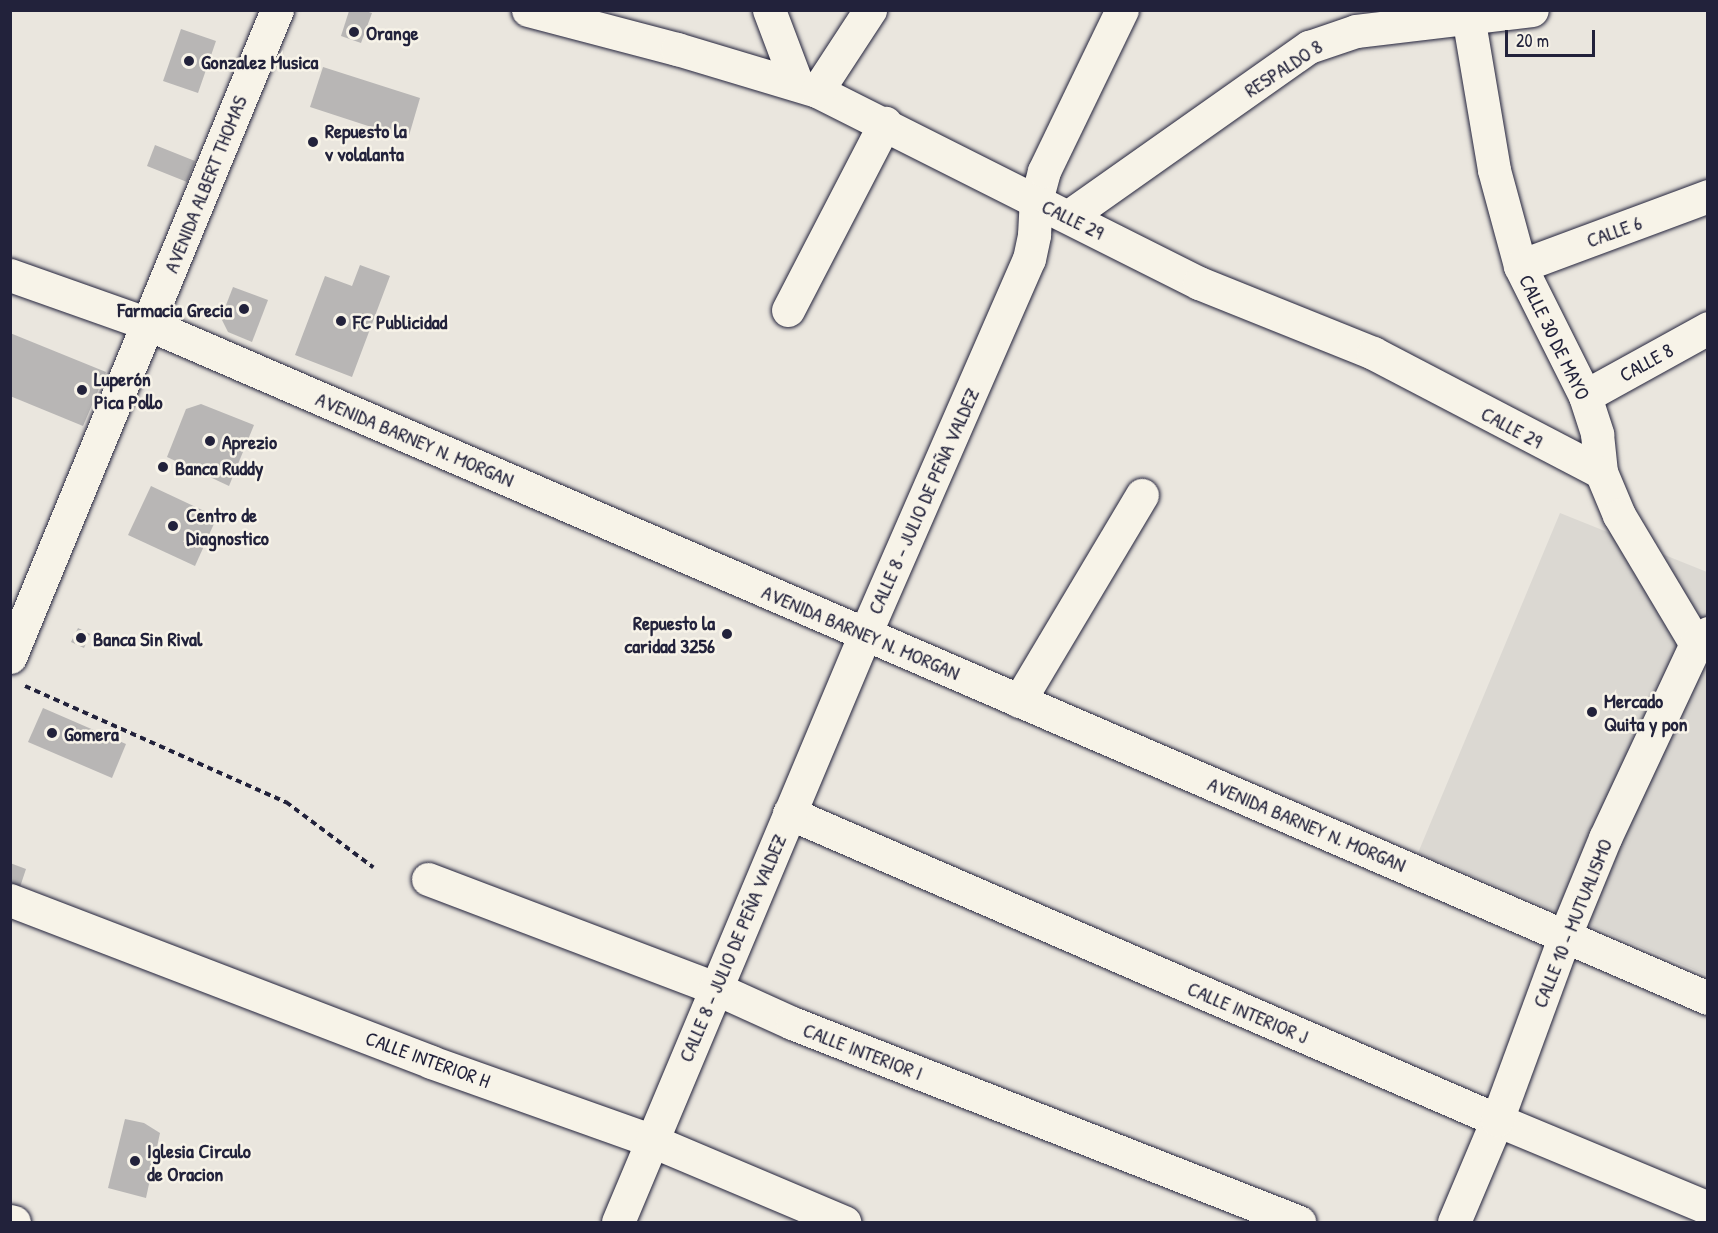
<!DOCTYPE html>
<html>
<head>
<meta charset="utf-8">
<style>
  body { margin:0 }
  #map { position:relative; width:1718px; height:1233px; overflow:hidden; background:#eae6de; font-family:"Patrick Hand",sans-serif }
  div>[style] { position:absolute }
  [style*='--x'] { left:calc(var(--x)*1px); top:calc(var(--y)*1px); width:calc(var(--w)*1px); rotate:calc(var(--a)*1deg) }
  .built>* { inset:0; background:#dbd8d2 }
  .building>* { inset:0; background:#b8b6b5 }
  .path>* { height:4px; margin-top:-2px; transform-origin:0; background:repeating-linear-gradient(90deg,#22223b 0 6px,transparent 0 10.5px) }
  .roads { filter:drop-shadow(0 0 2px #22223b) drop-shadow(0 0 2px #22223b) }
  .street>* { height:33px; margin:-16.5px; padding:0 16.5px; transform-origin:16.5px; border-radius:16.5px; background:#f7f3e8 }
  .secondary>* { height:33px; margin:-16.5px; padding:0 16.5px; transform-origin:16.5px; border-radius:16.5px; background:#f7f3e8 }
  .dots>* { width:16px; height:16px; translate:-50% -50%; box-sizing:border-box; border:3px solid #f7f3e8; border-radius:50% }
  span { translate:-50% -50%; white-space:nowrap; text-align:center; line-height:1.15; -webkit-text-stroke:5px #f7f3e8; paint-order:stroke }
  .poi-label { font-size:20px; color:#22223b; font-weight:700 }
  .left { translate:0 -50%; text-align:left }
  .right { translate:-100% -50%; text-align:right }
  .street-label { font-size:20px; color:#22223b }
  .frame { position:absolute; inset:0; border:12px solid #22223b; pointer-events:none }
  .scale { position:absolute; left:1505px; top:30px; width:90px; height:27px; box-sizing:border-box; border:3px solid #22223b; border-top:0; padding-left:8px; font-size:18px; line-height:21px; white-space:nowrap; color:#22223b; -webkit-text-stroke:4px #f7f3e8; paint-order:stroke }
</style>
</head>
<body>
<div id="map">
  <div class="built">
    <div style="clip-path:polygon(1560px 513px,1707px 572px,1707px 975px,1418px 853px)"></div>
  </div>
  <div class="building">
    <div style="clip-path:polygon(362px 10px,372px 13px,361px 43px,341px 36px,349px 11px)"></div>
    <div style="clip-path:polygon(181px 29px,216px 41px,198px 93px,163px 81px)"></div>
    <div style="clip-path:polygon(323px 67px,420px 98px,408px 139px,310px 107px)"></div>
    <div style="clip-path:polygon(155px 145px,195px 161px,187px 182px,147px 166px)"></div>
    <div style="clip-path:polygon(360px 265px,390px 276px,352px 377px,295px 355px,325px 276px,352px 286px)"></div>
    <div style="clip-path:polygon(233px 287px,268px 300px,252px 342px,228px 332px,221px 318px)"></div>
    <div style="clip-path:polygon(10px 333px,106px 372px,83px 426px,10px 396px)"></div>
    <div style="clip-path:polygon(201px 404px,254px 425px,229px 486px,167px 457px,186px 409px)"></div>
    <div style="clip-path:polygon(161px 460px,170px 464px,166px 474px,157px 471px)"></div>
    <div style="clip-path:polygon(151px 486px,217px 517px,195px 566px,128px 535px)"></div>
    <div style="clip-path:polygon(78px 628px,90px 634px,84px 648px,71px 642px)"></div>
    <div style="clip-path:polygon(43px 708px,126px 744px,112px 778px,28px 742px)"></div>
    <div style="clip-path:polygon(10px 863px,26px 869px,19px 890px,10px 887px)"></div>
    <div style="clip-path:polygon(125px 1119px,144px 1123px,160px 1133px,146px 1198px,108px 1188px)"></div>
  </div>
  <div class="path">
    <div style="--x:25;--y:686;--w:286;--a:24"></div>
    <div style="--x:286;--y:802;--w:109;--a:36.8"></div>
  </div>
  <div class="roads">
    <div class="street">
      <div style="--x:528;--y:10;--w:154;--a:14.7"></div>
      <div style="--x:677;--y:49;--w:146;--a:16.7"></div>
      <div style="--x:817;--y:91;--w:428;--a:26.7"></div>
      <div style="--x:1199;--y:283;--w:188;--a:21.9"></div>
      <div style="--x:1373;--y:353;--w:257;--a:27.6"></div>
      <div style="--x:769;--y:10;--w:79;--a:69.3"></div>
      <div style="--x:1467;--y:10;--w:162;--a:80.4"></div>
      <div style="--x:1494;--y:170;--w:99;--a:74.8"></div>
      <div style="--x:1520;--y:266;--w:145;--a:63.4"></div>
      <div style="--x:1585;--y:396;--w:40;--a:72"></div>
      <div style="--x:1597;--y:434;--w:38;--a:84"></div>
      <div style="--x:1601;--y:472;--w:47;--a:67.3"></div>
      <div style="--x:1619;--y:515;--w:150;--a:59.2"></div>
      <div style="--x:817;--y:91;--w:97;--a:-56.8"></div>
      <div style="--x:1069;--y:216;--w:294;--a:-35.2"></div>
      <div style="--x:1309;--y:47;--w:50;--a:-18.8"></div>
      <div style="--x:1356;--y:31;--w:177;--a:-6.8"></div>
      <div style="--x:1520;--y:266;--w:201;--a:-20.4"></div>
      <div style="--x:788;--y:310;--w:211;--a:-62.6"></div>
      <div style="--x:1585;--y:396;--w:141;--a:-28.9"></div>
      <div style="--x:1019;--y:701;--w:240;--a:-59.2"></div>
      <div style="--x:789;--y:813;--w:772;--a:23.44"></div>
      <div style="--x:1497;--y:1120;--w:229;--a:22.6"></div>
      <div style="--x:428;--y:879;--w:307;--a:20.8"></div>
      <div style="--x:715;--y:988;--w:85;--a:24.4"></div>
      <div style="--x:792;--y:1023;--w:545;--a:21.43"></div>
      <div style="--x:10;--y:900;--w:451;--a:21"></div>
      <div style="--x:431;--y:1062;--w:232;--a:19.6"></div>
      <div style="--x:650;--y:1140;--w:211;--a:22.9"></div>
      <div style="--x:10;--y:1221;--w:4;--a:14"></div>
      <div style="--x:618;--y:1222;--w:638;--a:-67.21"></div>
      <div style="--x:865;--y:634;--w:409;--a:-66.4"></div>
      <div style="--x:1029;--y:259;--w:25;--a:-78"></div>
      <div style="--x:1034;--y:235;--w:34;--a:-87"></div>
      <div style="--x:1036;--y:201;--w:31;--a:-75"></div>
      <div style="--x:1044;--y:171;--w:179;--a:-64.2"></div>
      <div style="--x:1454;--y:1222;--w:111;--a:-67.1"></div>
      <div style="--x:1497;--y:1120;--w:197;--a:-69.8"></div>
      <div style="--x:1565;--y:935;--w:105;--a:-67.6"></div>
      <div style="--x:1605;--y:838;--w:214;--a:-64.9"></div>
      <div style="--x:1696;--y:644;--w:16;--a:-43"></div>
    </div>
    <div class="secondary">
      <div style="--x:10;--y:275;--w:146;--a:19.5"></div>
      <div style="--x:148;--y:324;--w:1699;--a:23.37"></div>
      <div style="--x:10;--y:657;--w:700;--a:-67.58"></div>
    </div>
  </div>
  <div class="dots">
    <div style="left:354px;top:32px;background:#22223b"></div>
    <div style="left:189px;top:61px;background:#22223b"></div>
    <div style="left:313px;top:142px;background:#22223b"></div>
    <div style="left:244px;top:309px;background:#22223b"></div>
    <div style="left:341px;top:321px;background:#22223b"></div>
    <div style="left:82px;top:390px;background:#22223b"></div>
    <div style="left:210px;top:441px;background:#22223b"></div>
    <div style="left:163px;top:467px;background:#22223b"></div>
    <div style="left:173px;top:526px;background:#22223b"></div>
    <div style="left:727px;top:634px;background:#22223b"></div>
    <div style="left:81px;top:638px;background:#22223b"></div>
    <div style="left:1592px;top:712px;background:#22223b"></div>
    <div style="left:52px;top:733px;background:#22223b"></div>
    <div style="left:135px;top:1161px;background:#22223b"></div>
  </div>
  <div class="poi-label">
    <span class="left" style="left:366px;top:32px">Orange</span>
    <span class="left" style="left:201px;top:61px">Gonzalez Musica</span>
    <span class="left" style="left:325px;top:142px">Repuesto la<br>v volalanta</span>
    <span class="right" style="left:232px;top:309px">Farmacia Grecia</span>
    <span class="left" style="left:353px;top:321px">FC Publicidad</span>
    <span class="left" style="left:94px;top:390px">Luperón<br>Pica Pollo</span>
    <span class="left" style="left:222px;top:441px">Aprezio</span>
    <span class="left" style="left:175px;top:467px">Banca Ruddy</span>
    <span class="left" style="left:186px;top:526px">Centro de<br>Diagnostico</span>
    <span class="right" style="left:715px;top:634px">Repuesto la<br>caridad 3256</span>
    <span class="left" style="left:93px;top:638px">Banca Sin Rival</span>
    <span class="left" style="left:1604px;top:712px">Mercado<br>Quita y pon</span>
    <span class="left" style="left:64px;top:733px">Gomera</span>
    <span class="left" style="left:147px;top:1162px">Iglesia Circulo<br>de Oracion</span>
  </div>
  <div class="street-label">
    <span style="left:1283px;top:68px;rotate:-33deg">RESPALDO 8</span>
    <span style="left:205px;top:184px;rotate:-68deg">AVENIDA ALBERT THOMAS</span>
    <span style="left:1073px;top:219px;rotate:26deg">CALLE 29</span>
    <span style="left:1614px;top:231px;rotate:-20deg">CALLE 6</span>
    <span style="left:1555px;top:337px;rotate:64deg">CALLE 30 DE MAYO</span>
    <span style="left:1646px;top:362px;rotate:-29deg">CALLE 8</span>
    <span style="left:1512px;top:427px;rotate:28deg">CALLE 29</span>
    <span style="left:415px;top:439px;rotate:23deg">AVENIDA BARNEY N. MORGAN</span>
    <span style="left:923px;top:501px;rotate:-66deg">CALLE 8 - JULIO DE PEÑA VALDEZ</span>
    <span style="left:861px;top:632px;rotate:23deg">AVENIDA BARNEY N. MORGAN</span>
    <span style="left:1307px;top:824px;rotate:23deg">AVENIDA BARNEY N. MORGAN</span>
    <span style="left:1572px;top:923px;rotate:-68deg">CALLE 10 - MUTUALISMO</span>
    <span style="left:732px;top:948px;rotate:-67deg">CALLE 8 - JULIO DE PEÑA VALDEZ</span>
    <span style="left:1248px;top:1012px;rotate:23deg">CALLE INTERIOR J</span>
    <span style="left:863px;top:1051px;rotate:21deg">CALLE INTERIOR I</span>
    <span style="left:428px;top:1059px;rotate:20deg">CALLE INTERIOR H</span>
  </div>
  <div class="frame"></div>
  <div class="scale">20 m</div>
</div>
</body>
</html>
